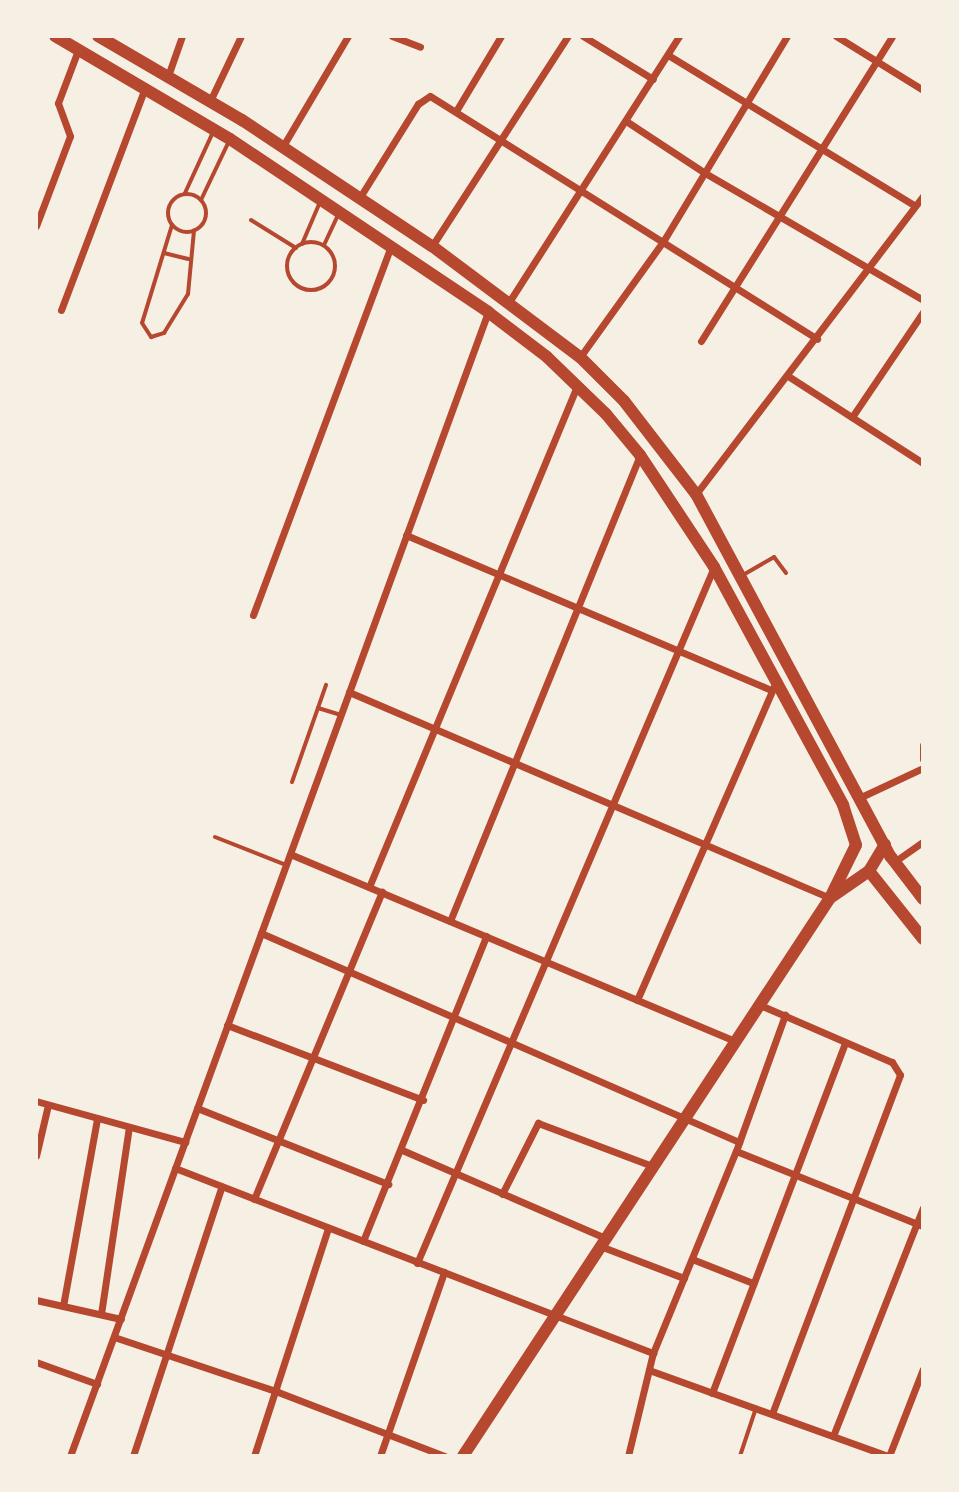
<!DOCTYPE html>
<html>
<head>
<meta charset="utf-8">
<style>
  body { margin:0 }
  #map { position:relative; width:959px; height:1492px; overflow:hidden; background:#f6efe4; font-family:"Titillium Web",sans-serif }
  div>[style] { position:absolute }
  [style*='--x'] { left:calc(var(--x)*1px); top:calc(var(--y)*1px); width:calc(var(--w)*1px); rotate:calc(var(--a)*1deg) }
  .service>* { height:4px; margin:-2px; padding:0 2px; transform-origin:2px; border-radius:2px; background:#b5482f }
  .service>.ring { margin:-2px; padding:0; box-sizing:content-box; background:none; border:4px solid #b5482f; border-radius:50% }
  .minor>* { height:7px; margin:-3.5px; padding:0 3.5px; transform-origin:3.5px; border-radius:3.5px; background:#b5482f }
  .primary>* { height:12px; margin:-6px; padding:0 6px; transform-origin:6px; border-radius:6px; background:#b5482f }
  span { translate:-50% -50%; white-space:nowrap; text-align:center; line-height:1.15; -webkit-text-stroke:6px #f6efe4; paint-order:stroke }
  .frame { position:absolute; inset:0; border:38px solid #f6efe4; pointer-events:none }
</style>
</head>
<body>
<div id="map">
  <div class="service">
    <div style="--x:185;--y:193;--w:67;--a:-65.3"></div>
    <div class="ring" style="left:168px;top:194px;width:34px;height:34px"></div>
    <div style="--x:201;--y:200;--w:65;--a:-64.6"></div>
    <div style="--x:251;--y:220;--w:53;--a:31.9"></div>
    <div style="--x:172;--y:225;--w:102;--a:107"></div>
    <div style="--x:142;--y:323;--w:17;--a:57"></div>
    <div style="--x:151;--y:337;--w:14;--a:-17"></div>
    <div style="--x:164;--y:333;--w:46;--a:-58.4"></div>
    <div style="--x:188;--y:294;--w:64;--a:-84.6"></div>
    <div class="ring" style="left:287px;top:242px;width:44px;height:44px"></div>
    <div style="--x:302;--y:244;--w:46;--a:-66.8"></div>
    <div style="--x:324;--y:245;--w:33;--a:-65"></div>
    <div style="--x:164;--y:253;--w:25;--a:14"></div>
    <div style="--x:743;--y:575;--w:36;--a:-30"></div>
    <div style="--x:774;--y:557;--w:20;--a:53"></div>
    <div style="--x:318;--y:708;--w:24;--a:17"></div>
    <div style="--x:292;--y:782;--w:103;--a:-70.7"></div>
    <div style="--x:215;--y:837;--w:76;--a:21.5"></div>
    <div style="--x:740;--y:1456;--w:51;--a:-71.6"></div>
  </div>
  <div class="minor">
    <div style="--x:392;--y:36;--w:30;--a:21"></div>
    <div style="--x:583;--y:36;--w:82;--a:31.6"></div>
    <div style="--x:836;--y:36;--w:102;--a:31.8"></div>
    <div style="--x:668;--y:55;--w:289;--a:31.4"></div>
    <div style="--x:168;--y:76;--w:42;--a:-70.7"></div>
    <div style="--x:210;--y:101;--w:72;--a:-64.5"></div>
    <div style="--x:456;--y:111;--w:87;--a:-59"></div>
    <div style="--x:626;--y:121;--w:95;--a:33.4"></div>
    <div style="--x:705;--y:173;--w:252;--a:30.2"></div>
    <div style="--x:283;--y:146;--w:128;--a:-59.4"></div>
    <div style="--x:360;--y:197;--w:110;--a:-58.1"></div>
    <div style="--x:418;--y:104;--w:14;--a:-34"></div>
    <div style="--x:430;--y:96;--w:457;--a:32.1"></div>
    <div style="--x:36;--y:226;--w:96;--a:-69.3"></div>
    <div style="--x:70;--y:136;--w:35;--a:-110"></div>
    <div style="--x:58;--y:103;--w:57;--a:-69.3"></div>
    <div style="--x:432;--y:246;--w:250;--a:-57.1"></div>
    <div style="--x:509;--y:302;--w:316;--a:-57.4"></div>
    <div style="--x:61;--y:310;--w:235;--a:-69.3"></div>
    <div style="--x:701;--y:341;--w:360;--a:-57.9"></div>
    <div style="--x:580;--y:357;--w:144;--a:-54.3"></div>
    <div style="--x:664;--y:240;--w:238;--a:-58.9"></div>
    <div style="--x:788;--y:376;--w:161;--a:32.8"></div>
    <div style="--x:852;--y:417;--w:127;--a:-55.9"></div>
    <div style="--x:696;--y:494;--w:375;--a:-52.7"></div>
    <div style="--x:406;--y:535;--w:397;--a:23"></div>
    <div style="--x:253;--y:615;--w:394;--a:-69.5"></div>
    <div style="--x:349;--y:692;--w:523;--a:23.18"></div>
    <div style="--x:923;--y:745;--w:14;--a:90"></div>
    <div style="--x:861;--y:797;--w:68;--a:-25.1"></div>
    <div style="--x:290;--y:854;--w:480;--a:22.8"></div>
    <div style="--x:894;--y:862;--w:35;--a:-35"></div>
    <div style="--x:369;--y:887;--w:542;--a:-67.45"></div>
    <div style="--x:450;--y:921;--w:503;--a:-67.82"></div>
    <div style="--x:261;--y:933;--w:522;--a:23.62"></div>
    <div style="--x:637;--y:1000;--w:343;--a:-66.4"></div>
    <div style="--x:760;--y:1005;--w:144;--a:23.4"></div>
    <div style="--x:892;--y:1062;--w:15;--a:58"></div>
    <div style="--x:900;--y:1075;--w:362;--a:110.7"></div>
    <div style="--x:227;--y:1025;--w:210;--a:20.9"></div>
    <div style="--x:36;--y:1101;--w:155;--a:15.4"></div>
    <div style="--x:197;--y:1108;--w:206;--a:21.7"></div>
    <div style="--x:402;--y:1150;--w:219;--a:23.4"></div>
    <div style="--x:736;--y:1151;--w:201;--a:21.9"></div>
    <div style="--x:36;--y:1156;--w:52;--a:-76.8"></div>
    <div style="--x:175;--y:1168;--w:513;--a:21.16"></div>
    <div style="--x:502;--y:1194;--w:80;--a:-63.1"></div>
    <div style="--x:538;--y:1123;--w:120;--a:20.6"></div>
    <div style="--x:254;--y:1199;--w:333;--a:-67.4"></div>
    <div style="--x:363;--y:1241;--w:329;--a:-68"></div>
    <div style="--x:600;--y:1246;--w:90;--a:20.9"></div>
    <div style="--x:692;--y:1259;--w:66;--a:21.5"></div>
    <div style="--x:417;--y:1263;--w:757;--a:-66.89"></div>
    <div style="--x:36;--y:1300;--w:87;--a:12.6"></div>
    <div style="--x:63;--y:1306;--w:191;--a:-79.7"></div>
    <div style="--x:101;--y:1314;--w:189;--a:-81.5"></div>
    <div style="--x:114;--y:1337;--w:173;--a:18.5"></div>
    <div style="--x:278;--y:1392;--w:179;--a:21"></div>
    <div style="--x:36;--y:1362;--w:65;--a:19.8"></div>
    <div style="--x:649;--y:1370;--w:254;--a:19.8"></div>
    <div style="--x:712;--y:1393;--w:375;--a:-69.2"></div>
    <div style="--x:833;--y:1436;--w:245;--a:-68.5"></div>
    <div style="--x:70;--y:1456;--w:1218;--a:-69.93"></div>
    <div style="--x:133;--y:1456;--w:284;--a:-71.8"></div>
    <div style="--x:254;--y:1456;--w:240;--a:-72"></div>
    <div style="--x:380;--y:1456;--w:195;--a:-70.8"></div>
    <div style="--x:628;--y:1456;--w:106;--a:-76.4"></div>
    <div style="--x:653;--y:1353;--w:218;--a:-67.7"></div>
    <div style="--x:736;--y:1151;--w:145;--a:-70.2"></div>
    <div style="--x:889;--y:1456;--w:93;--a:-68.7"></div>
  </div>
  <div class="primary">
    <div style="--x:55;--y:36;--w:203;--a:30.5"></div>
    <div style="--x:230;--y:139;--w:311;--a:33.8"></div>
    <div style="--x:488;--y:312;--w:74;--a:37.3"></div>
    <div style="--x:547;--y:357;--w:82;--a:44"></div>
    <div style="--x:606;--y:414;--w:53;--a:50.3"></div>
    <div style="--x:640;--y:455;--w:134;--a:56.5"></div>
    <div style="--x:714;--y:567;--w:271;--a:61.5"></div>
    <div style="--x:843;--y:805;--w:42;--a:72"></div>
    <div style="--x:856;--y:845;--w:59;--a:116.1"></div>
    <div style="--x:98;--y:36;--w:167;--a:30.3"></div>
    <div style="--x:242;--y:120;--w:228;--a:33.6"></div>
    <div style="--x:432;--y:246;--w:185;--a:36.9"></div>
    <div style="--x:580;--y:357;--w:62;--a:45"></div>
    <div style="--x:624;--y:401;--w:118;--a:52.3"></div>
    <div style="--x:696;--y:494;--w:412;--a:61.8"></div>
    <div style="--x:891;--y:857;--w:53;--a:52.7"></div>
    <div style="--x:869;--y:871;--w:87;--a:51.5"></div>
    <div style="--x:463;--y:1456;--w:668;--a:-56.67"></div>
    <div style="--x:830;--y:898;--w:47;--a:-34.7"></div>
    <div style="--x:869;--y:871;--w:31;--a:-59"></div>
  </div>
  <div class="frame"></div>
</div>
</body>
</html>
